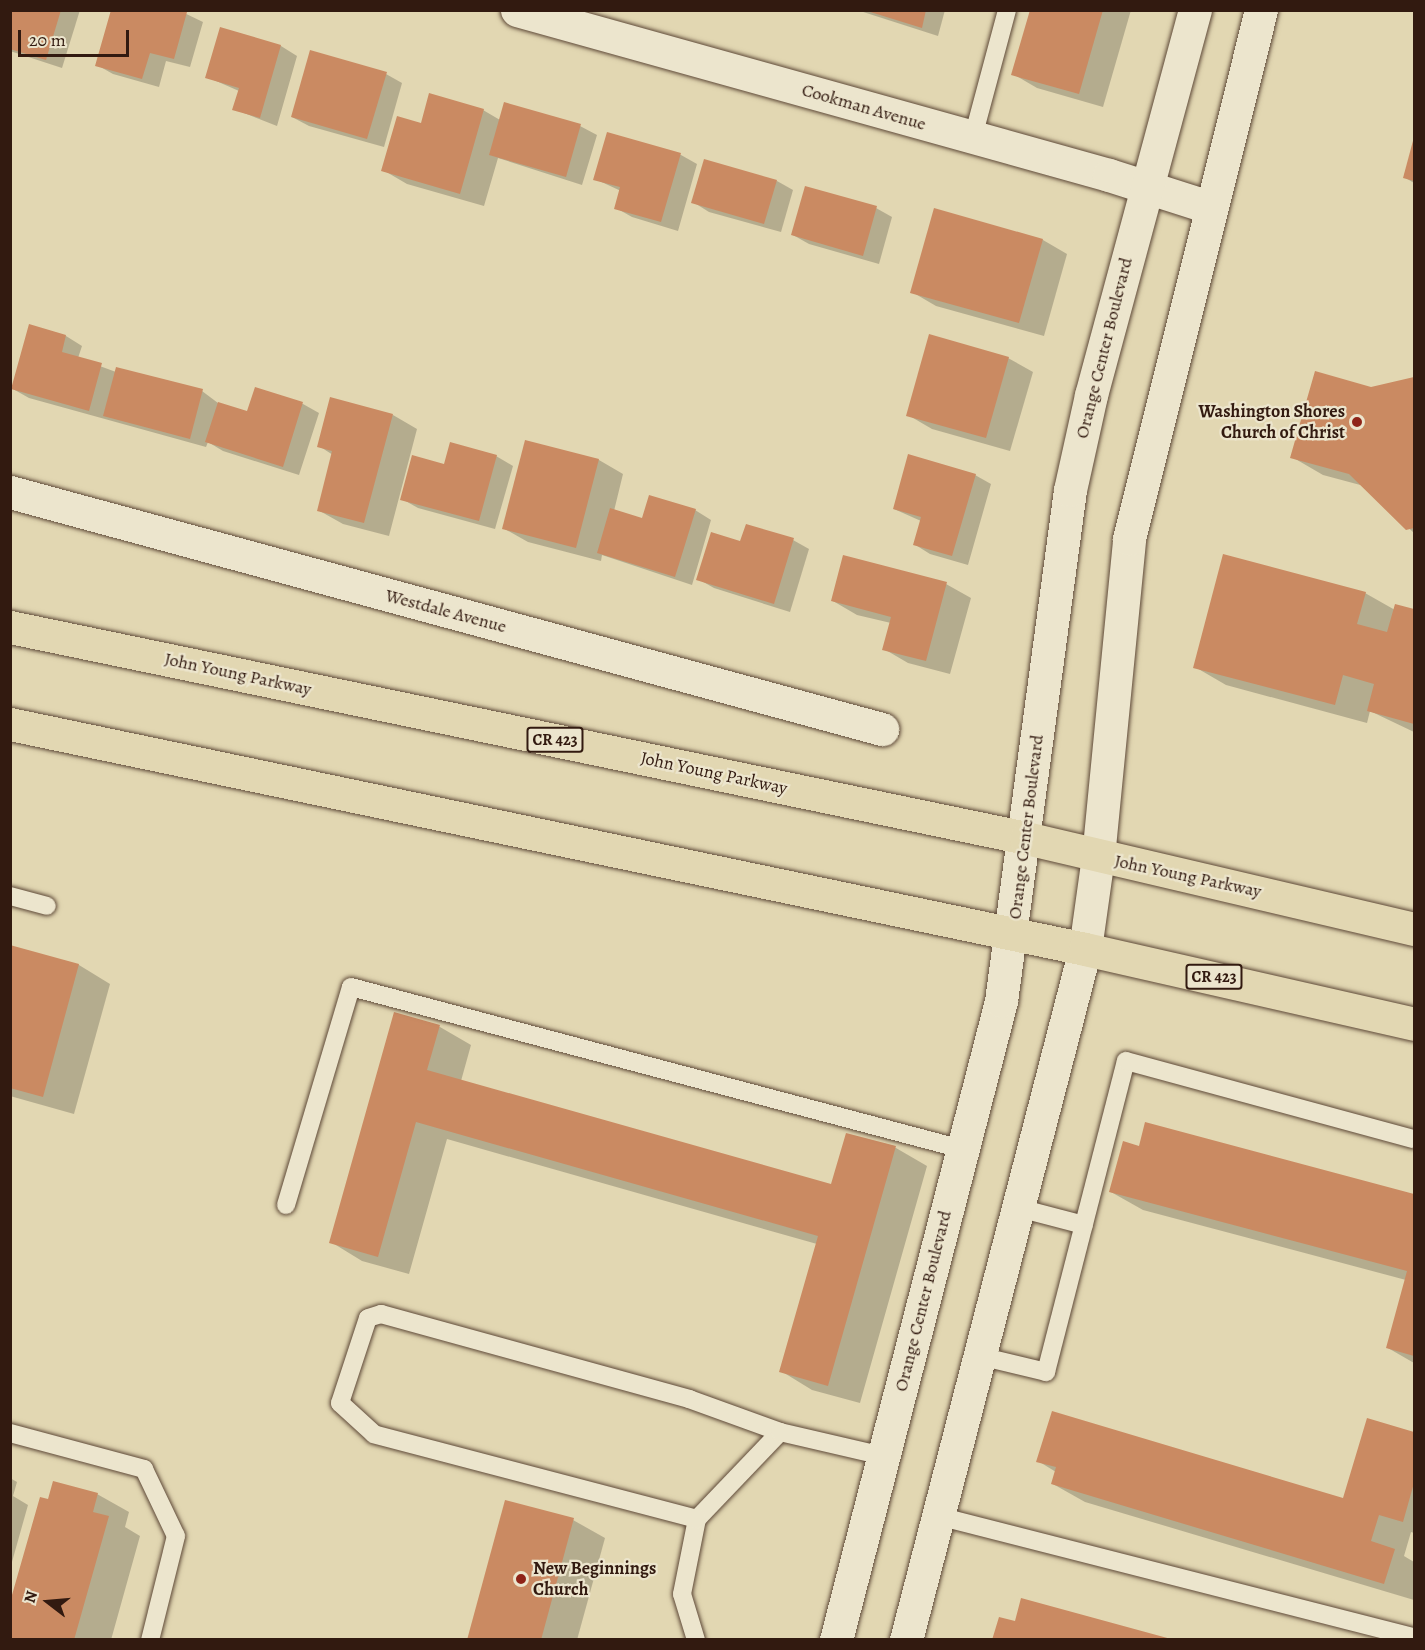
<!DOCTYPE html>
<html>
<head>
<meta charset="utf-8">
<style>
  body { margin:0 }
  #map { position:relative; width:1425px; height:1650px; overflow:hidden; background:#e2d7b2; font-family:Alegreya,serif }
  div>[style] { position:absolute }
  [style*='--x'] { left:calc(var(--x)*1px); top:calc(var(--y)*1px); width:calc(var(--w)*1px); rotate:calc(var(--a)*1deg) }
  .shadow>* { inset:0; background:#0003 }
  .building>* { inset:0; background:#ca8a62 }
  .roads { filter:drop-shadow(0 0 2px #5e4938) drop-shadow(0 0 2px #5e4938) }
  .service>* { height:18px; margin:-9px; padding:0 9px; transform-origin:9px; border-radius:9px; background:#ece5cd }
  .minor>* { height:33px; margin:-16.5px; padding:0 16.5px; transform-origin:16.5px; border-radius:16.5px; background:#ece5cd }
  .tertiary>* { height:33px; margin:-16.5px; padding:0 16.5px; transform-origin:16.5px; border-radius:16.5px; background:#ece5cd }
  .primary>* { height:33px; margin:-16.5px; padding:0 16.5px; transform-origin:16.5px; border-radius:16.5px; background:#e2d7b2 }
  .dots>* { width:16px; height:16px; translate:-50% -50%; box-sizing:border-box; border:3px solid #ece5cd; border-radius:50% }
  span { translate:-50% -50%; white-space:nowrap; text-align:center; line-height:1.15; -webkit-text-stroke:4.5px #ece5cd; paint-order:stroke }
  .shield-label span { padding:2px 4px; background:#ece5cd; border:2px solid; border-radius:4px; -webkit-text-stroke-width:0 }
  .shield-label { font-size:16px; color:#321a10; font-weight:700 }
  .street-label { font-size:18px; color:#321a10 }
  .poi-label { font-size:18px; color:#321a10; font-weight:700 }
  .right { translate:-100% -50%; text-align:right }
  .left { translate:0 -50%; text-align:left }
  .frame { position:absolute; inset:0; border:12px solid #321a10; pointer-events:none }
  .north { position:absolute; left:18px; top:1572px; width:60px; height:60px; -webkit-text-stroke:4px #ece5cd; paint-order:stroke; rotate:286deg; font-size:16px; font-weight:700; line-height:24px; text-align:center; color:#321a10 }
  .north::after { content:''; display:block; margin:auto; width:21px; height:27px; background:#321a10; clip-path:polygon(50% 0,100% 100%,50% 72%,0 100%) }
  .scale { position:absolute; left:18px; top:30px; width:111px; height:27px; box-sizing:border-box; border:3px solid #321a10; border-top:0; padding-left:8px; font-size:18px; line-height:21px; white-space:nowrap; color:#321a10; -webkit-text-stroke:4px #ece5cd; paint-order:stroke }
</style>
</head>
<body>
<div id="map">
  <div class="shadow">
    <div style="clip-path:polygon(10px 10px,80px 10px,62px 68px,10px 51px)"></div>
    <div style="clip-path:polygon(112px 10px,178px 10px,203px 22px,190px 67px,166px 61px,159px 87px,113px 74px,97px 65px)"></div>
    <div style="clip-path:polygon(857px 10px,945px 10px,938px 36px)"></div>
    <div style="clip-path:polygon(1031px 10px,1131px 10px,1103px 107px,1037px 88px,1013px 74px)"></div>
    <div style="clip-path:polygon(221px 29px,281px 46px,297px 56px,277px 126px,234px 109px,239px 91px,207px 77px)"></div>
    <div style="clip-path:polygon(386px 74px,402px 83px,384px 147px,309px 126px,292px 117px)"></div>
    <div style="clip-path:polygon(483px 110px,500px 120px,580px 126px,597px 135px,582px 185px,498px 158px,484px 206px,407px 184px,383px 170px,422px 125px)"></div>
    <div style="clip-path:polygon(608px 134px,681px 155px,697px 164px,678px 231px,632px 217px,616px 208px,621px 191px,595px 179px)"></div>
    <div style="clip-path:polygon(1414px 140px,1414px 183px,1404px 177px)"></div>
    <div style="clip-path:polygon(777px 181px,793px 190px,781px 232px,709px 212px,693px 202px)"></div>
    <div style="clip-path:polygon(876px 208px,892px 217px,879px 264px,809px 244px,793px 235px)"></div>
    <div style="clip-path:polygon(935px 210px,1043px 240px,1067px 254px,1044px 336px,936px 306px,912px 292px)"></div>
    <div style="clip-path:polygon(30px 326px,66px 336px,82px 346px,78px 358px,116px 372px,202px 391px,218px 403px,248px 413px,256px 389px,303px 404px,319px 413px,299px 475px,223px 451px,208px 442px,206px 447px,29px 398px,13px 389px)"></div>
    <div style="clip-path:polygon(1008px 358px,1033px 372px,1010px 451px,932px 429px,908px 415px)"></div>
    <div style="clip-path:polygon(1414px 378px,1414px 533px,1364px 486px,1323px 475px,1292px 457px,1370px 388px)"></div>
    <div style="clip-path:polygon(393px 415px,417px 429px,389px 536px,343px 524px,318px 510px,333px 455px,319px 446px)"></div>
    <div style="clip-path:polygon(526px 441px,599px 460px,623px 474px,614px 511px,643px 520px,695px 510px,711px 520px,692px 585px,602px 555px,601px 561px,528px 542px,503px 528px)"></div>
    <div style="clip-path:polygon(496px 456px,513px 466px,495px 529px,418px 508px,402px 499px,445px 465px)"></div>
    <div style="clip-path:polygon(975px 475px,991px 484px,968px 565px,930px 554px,914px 544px,921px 521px,894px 509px)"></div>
    <div style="clip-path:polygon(793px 540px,809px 549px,790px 612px,714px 588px,698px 579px)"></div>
    <div style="clip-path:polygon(946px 584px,971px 598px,950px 674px,908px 663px,884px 649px,891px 623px,857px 615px,833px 601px)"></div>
    <div style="clip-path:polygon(1365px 593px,1395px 610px,1396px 606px,1414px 611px,1414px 732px,1370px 711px,1367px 723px,1226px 685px,1195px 667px)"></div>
    <div style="clip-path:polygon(10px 946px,79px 965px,110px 984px,74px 1114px,10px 1096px)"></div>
    <div style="clip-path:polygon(395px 1014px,440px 1027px,471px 1045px,461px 1081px,832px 1186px,847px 1134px,896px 1148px,927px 1166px,860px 1403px,812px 1390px,781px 1371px,817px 1244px,447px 1139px,409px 1274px,362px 1261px,331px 1242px)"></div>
    <div style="clip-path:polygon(1146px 1124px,1414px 1195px,1414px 1363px,1388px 1348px,1406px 1280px,1143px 1210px,1111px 1192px,1140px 1148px)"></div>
    <div style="clip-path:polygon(1368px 1420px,1414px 1434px,1414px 1533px,1411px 1532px,1404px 1556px,1414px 1562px,1414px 1600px,1085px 1502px,1053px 1484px,1056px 1472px,1038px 1461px,1344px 1500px)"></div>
    <div style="clip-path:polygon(10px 1478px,17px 1482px,13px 1496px,28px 1505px,10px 1569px)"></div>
    <div style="clip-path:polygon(97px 1494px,129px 1512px,125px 1527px,140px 1536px,111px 1640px,10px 1640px,49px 1501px)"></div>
    <div style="clip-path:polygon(573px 1520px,605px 1538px,577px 1640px,469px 1640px)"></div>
  </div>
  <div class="building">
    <div style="clip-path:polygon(10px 10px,61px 10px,46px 60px,10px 49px)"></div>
    <div style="clip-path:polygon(111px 10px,187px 12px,174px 59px,150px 53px,142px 79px,95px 66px)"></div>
    <div style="clip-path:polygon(864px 10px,926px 10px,922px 28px)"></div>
    <div style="clip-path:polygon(1030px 10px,1103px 10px,1079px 94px,1011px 75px)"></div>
    <div style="clip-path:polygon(220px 27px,281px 45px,260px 118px,232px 110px,239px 88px,205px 78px)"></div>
    <div style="clip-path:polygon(310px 50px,387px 72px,367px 139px,291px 117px)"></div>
    <div style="clip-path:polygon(429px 93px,484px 109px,460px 194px,381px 171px,397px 116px,421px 123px)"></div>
    <div style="clip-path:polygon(504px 102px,581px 124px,566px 177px,489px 155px)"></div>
    <div style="clip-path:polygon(607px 132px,681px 153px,661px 222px,614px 209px,620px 187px,593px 180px)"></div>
    <div style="clip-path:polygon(1414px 137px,1414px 181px,1403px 178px)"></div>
    <div style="clip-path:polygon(704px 159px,777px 180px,764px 224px,691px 203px)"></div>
    <div style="clip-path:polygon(805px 186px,877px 206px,863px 256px,791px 235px)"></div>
    <div style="clip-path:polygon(934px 208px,1043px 239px,1019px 323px,910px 293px)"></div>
    <div style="clip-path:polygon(29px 324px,66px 335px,62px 352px,102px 363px,89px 411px,11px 389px)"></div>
    <div style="clip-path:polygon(929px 334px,1009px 357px,986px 438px,906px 416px)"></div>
    <div style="clip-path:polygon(116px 367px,203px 389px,190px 439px,103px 416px)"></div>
    <div style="clip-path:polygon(1315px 371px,1371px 387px,1414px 377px,1414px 528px,1406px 530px,1349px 474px,1290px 458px)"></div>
    <div style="clip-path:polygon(255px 387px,303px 402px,283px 467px,205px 442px,218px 402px,247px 411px)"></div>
    <div style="clip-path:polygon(330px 397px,393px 414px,364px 523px,317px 511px,332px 451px,317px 447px)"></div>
    <div style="clip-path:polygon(525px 440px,599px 459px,576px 548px,502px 529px)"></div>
    <div style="clip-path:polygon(450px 442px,497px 455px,479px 521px,400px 500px,412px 455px,444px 464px)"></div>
    <div style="clip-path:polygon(908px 454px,976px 474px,952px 556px,913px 545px,921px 517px,893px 509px)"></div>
    <div style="clip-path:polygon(649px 495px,696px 509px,675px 577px,597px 553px,610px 508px,642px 518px)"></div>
    <div style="clip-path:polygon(746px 524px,794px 538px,774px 604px,696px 580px,711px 532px,740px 541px)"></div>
    <div style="clip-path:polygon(1223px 554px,1366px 592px,1357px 624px,1387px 632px,1395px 604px,1414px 609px,1414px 724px,1367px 711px,1374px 684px,1343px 675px,1335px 705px,1193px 668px)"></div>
    <div style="clip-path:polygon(843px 555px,947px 582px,926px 661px,882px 650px,891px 617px,831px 601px)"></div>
    <div style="clip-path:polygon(10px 945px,79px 964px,43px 1097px,10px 1088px)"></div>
    <div style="clip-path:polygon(394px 1012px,440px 1025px,427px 1070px,831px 1184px,846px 1133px,896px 1146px,828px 1386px,779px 1372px,818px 1236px,416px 1122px,378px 1257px,329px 1243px)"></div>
    <div style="clip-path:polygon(1145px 1122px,1414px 1194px,1414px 1356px,1386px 1348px,1407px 1271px,1109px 1192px,1123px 1141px,1139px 1146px)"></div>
    <div style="clip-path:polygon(1052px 1411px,1343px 1498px,1367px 1418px,1414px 1432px,1414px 1483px,1403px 1522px,1379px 1515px,1371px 1541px,1395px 1549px,1384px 1584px,1051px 1484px,1056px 1467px,1036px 1462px)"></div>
    <div style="clip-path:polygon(53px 1481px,98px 1493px,93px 1512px,109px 1516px,74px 1640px,10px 1640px,10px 1602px,40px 1497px,48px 1499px)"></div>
    <div style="clip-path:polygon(505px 1500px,574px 1518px,541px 1640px,467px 1640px)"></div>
    <div style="clip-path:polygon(1021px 1598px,1171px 1639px,1171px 1640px,992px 1640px,999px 1617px,1015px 1621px)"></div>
  </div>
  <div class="roads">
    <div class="service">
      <div style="--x:973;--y:137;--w:131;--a:-75"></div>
      <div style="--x:10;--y:896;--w:38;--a:15"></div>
      <div style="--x:286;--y:1205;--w:227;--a:-73.4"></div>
      <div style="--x:351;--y:987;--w:632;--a:14.85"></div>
      <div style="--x:1019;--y:1208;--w:67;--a:14.7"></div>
      <div style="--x:980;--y:1356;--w:68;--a:13.6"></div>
      <div style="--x:1046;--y:1372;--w:321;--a:-75.6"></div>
      <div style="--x:1126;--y:1061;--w:298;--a:15.2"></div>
      <div style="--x:10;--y:1433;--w:139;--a:15"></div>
      <div style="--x:144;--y:1469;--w:74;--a:64.5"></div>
      <div style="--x:176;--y:1536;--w:107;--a:104"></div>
      <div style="--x:938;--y:1516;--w:491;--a:14.3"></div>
      <div style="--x:697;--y:1519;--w:120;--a:-46.3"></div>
      <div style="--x:696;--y:1640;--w:48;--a:-106.9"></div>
      <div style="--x:682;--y:1594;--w:76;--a:-78.7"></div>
      <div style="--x:697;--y:1519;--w:334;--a:-165.3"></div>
      <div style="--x:374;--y:1434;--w:46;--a:-137.6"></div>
      <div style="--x:340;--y:1403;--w:89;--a:-71.8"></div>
      <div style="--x:368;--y:1318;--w:14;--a:-17"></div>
      <div style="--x:381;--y:1314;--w:320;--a:15.4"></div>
      <div style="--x:689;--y:1399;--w:97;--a:19.9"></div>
      <div style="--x:780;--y:1432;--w:106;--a:13.1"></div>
    </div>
    <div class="minor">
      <div style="--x:517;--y:10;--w:615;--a:15.57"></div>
      <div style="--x:1109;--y:175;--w:105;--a:17.7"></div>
      <div style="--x:10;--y:492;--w:904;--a:15.21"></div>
    </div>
    <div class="tertiary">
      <div style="--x:836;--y:1640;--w:660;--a:-75.52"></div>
      <div style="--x:1001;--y:1001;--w:516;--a:-82.31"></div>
      <div style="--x:1070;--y:490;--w:97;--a:-77.5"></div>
      <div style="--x:1091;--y:395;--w:399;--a:-74.9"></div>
      <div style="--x:906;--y:1640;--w:714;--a:-75.48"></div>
      <div style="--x:1085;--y:949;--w:93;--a:-82"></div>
      <div style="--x:1098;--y:857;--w:320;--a:-84.4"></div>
      <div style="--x:1129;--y:539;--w:545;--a:-75.99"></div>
    </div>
    <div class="primary">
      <div style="--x:10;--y:627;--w:1038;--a:11.73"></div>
      <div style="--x:1026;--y:838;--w:399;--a:13.2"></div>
      <div style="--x:10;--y:724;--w:1098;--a:11.82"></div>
      <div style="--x:1085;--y:949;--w:337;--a:12.8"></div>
    </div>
  </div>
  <div class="dots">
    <div style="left:1357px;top:422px;background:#8f2418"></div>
    <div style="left:521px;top:1579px;background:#8f2418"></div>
  </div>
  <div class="shield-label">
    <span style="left:555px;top:740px">CR 423</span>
    <span style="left:1214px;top:977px">CR 423</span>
  </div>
  <div class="street-label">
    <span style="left:864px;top:107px;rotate:16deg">Cookman Avenue</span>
    <span style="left:1104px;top:348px;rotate:-76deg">Orange Center Boulevard</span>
    <span style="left:446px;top:611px;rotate:15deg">Westdale Avenue</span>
    <span style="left:238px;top:674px;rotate:12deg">John Young Parkway</span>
    <span style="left:714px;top:773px;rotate:12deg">John Young Parkway</span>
    <span style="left:1026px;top:827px;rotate:-83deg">Orange Center Boulevard</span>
    <span style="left:1188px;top:876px;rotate:12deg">John Young Parkway</span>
    <span style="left:923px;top:1301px;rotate:-76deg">Orange Center Boulevard</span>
  </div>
  <div class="poi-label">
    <span class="right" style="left:1345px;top:422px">Washington Shores<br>Church of Christ</span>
    <span class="left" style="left:533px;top:1579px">New Beginnings<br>Church</span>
  </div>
  <div class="frame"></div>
  <div class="north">N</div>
  <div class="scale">20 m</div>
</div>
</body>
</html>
